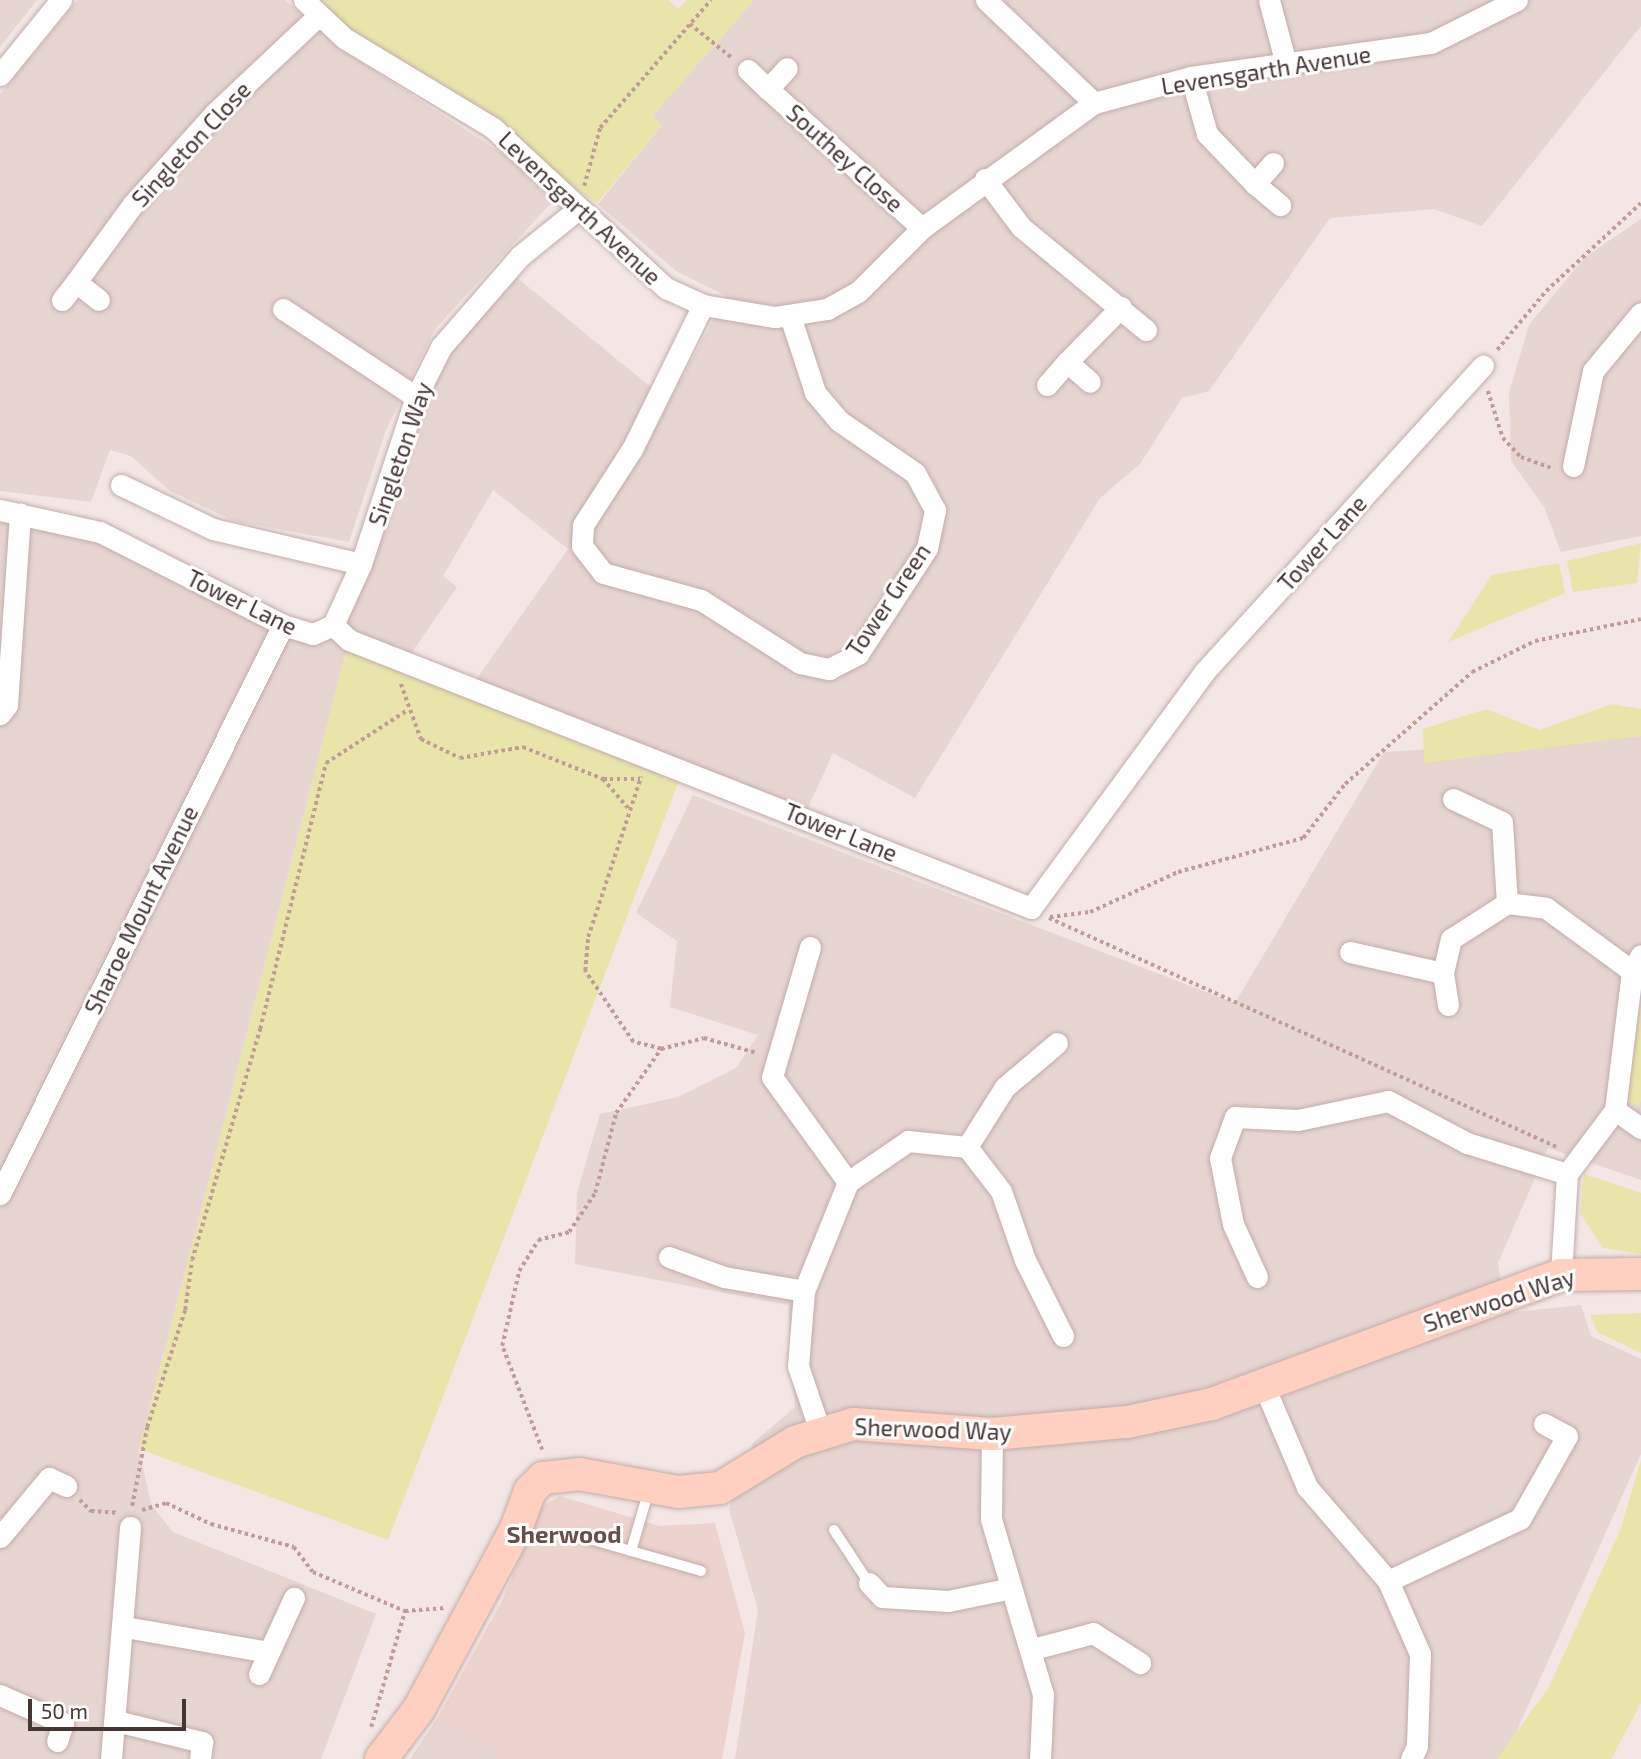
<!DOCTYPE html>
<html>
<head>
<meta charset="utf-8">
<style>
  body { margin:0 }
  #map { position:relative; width:1641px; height:1759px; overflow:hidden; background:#f3e6e4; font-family:"Exo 2",sans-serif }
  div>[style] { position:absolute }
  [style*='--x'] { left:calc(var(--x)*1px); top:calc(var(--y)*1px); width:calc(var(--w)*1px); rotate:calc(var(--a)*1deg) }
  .residential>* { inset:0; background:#e7d5d1 }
  .education>* { inset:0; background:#edd3cd }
  .green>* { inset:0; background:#e9e5aa }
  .path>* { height:3.5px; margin-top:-1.75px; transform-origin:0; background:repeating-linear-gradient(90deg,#c19c97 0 3.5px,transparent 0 7px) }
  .roads { filter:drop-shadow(0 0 2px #c1ada9) drop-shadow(0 0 2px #c1ada9) }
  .lane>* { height:10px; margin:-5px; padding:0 5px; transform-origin:5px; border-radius:5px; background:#fff }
  .street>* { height:21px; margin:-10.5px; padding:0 10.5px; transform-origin:10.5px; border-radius:10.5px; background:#fff }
  .secondary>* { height:32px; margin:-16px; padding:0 16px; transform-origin:16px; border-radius:16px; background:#ffd0c1 }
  span { translate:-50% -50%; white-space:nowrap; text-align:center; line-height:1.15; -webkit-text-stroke:6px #fff; paint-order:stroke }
  .street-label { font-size:23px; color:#453533 }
  .neighbourhood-label { font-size:24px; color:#684d4a; font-weight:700 }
  .scale { position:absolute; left:28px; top:1699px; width:158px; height:32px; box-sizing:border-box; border:4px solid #453533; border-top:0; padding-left:9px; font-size:21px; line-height:24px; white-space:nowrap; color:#453533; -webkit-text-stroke:5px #fff; paint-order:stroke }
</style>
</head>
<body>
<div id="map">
  <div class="residential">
    <div style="clip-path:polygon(0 0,37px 0,0 47px)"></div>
    <div style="clip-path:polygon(78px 0,285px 0,344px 51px,509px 158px,552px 202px,435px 329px,386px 430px,349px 542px,234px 521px,170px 491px,131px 456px,110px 450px,91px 502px,0 491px,0 94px)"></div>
    <div style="clip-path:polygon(754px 0,1641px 0,1641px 26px,1482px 226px,1434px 209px,1330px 218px,1209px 391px,1182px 398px,1140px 464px,1100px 498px,915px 798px,833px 753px,806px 812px,473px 684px,568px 549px,493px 490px,443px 576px,457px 587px,408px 658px,339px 624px,419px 398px,446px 347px,515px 276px,669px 402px,726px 296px,676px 271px,598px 204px,661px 126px,653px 115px)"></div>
    <div style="clip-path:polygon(1641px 219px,1641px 536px,1561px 552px,1544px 507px,1511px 461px,1509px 393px,1529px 325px,1585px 257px)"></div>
    <div style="clip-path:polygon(0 520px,100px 539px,276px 627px,333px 628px,348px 644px,139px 1449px,151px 1504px,173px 1532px,376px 1614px,321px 1759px,0 1759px)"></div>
    <div style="clip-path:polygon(1641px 736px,1641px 1180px,1548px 1148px,1498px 1263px,1505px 1313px,1581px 1305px,1591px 1336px,1641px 1359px,1641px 1454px,1504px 1759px,735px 1759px,758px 1610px,729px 1509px,753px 1443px,795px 1407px,788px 1305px,575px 1264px,577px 1193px,600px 1114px,678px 1097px,736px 1068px,758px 1035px,670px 1007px,677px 941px,636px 913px,693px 795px,1235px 1003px,1384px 752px)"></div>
    <div style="clip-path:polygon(437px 1719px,505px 1759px,410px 1759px)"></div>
  </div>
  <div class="education">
    <div style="clip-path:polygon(560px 1496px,660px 1526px,715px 1523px,745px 1633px,722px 1759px,505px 1759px,437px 1719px,501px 1603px,541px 1507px)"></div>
  </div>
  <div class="green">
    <div style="clip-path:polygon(316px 0,668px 0,678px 9px,687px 0,754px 0,653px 115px,661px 126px,597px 203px,354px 34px)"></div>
    <div style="clip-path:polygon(1641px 543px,1637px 583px,1573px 592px,1567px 561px)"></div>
    <div style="clip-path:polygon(1559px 563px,1565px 593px,1448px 642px,1492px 575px)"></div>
    <div style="clip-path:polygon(348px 644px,682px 773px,388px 1540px,139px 1449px)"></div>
    <div style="clip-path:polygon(1612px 704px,1641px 709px,1641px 736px,1424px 763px,1423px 729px,1486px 709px,1539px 730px)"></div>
    <div style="clip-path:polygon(1641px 1003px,1641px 1100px,1638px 1106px,1627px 1102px)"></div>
    <div style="clip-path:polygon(1584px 1174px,1641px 1193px,1641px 1254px,1603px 1248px,1580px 1213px)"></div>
    <div style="clip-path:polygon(1641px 1313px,1641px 1353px,1597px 1332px,1590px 1315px)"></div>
    <div style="clip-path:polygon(1641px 1460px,1641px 1703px,1611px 1759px,1497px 1759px,1549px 1687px,1620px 1531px)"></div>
  </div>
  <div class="path">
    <div style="--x:690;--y:24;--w:54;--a:39"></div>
    <div style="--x:584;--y:186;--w:60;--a:-74.6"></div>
    <div style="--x:600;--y:128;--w:169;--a:-49.1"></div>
    <div style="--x:1497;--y:350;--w:77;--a:-50.3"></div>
    <div style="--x:1546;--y:291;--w:129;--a:-42.8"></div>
    <div style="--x:1488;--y:391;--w:49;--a:72.3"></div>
    <div style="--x:1503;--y:438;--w:26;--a:47"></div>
    <div style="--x:1521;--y:457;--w:35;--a:20"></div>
    <div style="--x:401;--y:684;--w:59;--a:70"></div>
    <div style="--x:421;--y:739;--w:43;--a:26"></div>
    <div style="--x:460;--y:758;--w:64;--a:-9.9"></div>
    <div style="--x:523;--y:747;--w:86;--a:21.8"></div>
    <div style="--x:603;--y:779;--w:37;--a:0"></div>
    <div style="--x:603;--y:779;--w:40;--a:49"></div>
    <div style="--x:1050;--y:917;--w:40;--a:-7.1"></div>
    <div style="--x:1090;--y:912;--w:97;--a:-24.4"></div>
    <div style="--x:1178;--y:872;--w:130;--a:-15.2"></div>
    <div style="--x:1303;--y:838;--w:68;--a:-52.1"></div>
    <div style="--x:1345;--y:784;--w:169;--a:-41.4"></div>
    <div style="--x:1472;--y:672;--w:70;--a:-26.2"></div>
    <div style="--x:1535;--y:641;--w:108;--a:-11.7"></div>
    <div style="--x:1049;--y:918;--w:559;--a:24.27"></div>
    <div style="--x:661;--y:1049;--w:44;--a:-14.3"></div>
    <div style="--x:704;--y:1038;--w:55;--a:15.8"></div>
    <div style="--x:542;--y:1450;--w:111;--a:-111"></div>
    <div style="--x:502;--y:1346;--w:77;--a:-77.2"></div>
    <div style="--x:519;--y:1271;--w:36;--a:-58"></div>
    <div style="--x:538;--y:1240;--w:32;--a:-14"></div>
    <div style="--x:569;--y:1232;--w:47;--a:-56.3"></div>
    <div style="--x:595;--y:1193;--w:83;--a:-75.3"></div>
    <div style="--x:616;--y:1113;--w:78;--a:-54.9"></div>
    <div style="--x:661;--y:1049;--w:29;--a:-166"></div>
    <div style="--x:633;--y:1042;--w:86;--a:-124.1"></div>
    <div style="--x:585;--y:971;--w:34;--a:-85"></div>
    <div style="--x:588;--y:937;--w:169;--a:-71.7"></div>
    <div style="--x:80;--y:1500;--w:16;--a:45"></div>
    <div style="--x:91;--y:1511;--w:26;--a:4"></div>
    <div style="--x:132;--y:1506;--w:80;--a:-79.2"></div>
    <div style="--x:147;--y:1427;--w:123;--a:-72"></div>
    <div style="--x:185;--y:1310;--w:50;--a:-82"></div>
    <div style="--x:192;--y:1260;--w:241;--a:-73.6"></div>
    <div style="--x:260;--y:1029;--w:274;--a:-76.1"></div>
    <div style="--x:326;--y:763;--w:95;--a:-33"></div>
    <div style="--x:142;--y:1510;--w:25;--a:-16"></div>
    <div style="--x:166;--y:1503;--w:50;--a:25"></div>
    <div style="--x:211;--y:1524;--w:86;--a:15.5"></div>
    <div style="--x:294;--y:1547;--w:31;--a:53"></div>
    <div style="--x:313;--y:1572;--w:100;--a:23"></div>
    <div style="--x:405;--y:1611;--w:40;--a:-4.3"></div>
    <div style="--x:371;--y:1727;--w:121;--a:-73.7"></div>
  </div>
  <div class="roads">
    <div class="lane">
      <div style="--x:834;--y:1530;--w:64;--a:56.6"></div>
      <div style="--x:583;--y:1537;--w:50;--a:16.3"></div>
      <div style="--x:631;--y:1551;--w:64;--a:-73.6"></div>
      <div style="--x:631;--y:1551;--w:73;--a:15.9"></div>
    </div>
    <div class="street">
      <div style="--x:304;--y:0;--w:55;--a:43.5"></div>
      <div style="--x:344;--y:38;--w:174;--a:31.1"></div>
      <div style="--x:493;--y:128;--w:236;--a:42.8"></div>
      <div style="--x:666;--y:288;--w:41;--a:24.7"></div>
      <div style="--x:703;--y:305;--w:73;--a:9.5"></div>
      <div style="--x:775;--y:317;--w:53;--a:-8.7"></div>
      <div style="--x:827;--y:309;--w:35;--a:-29"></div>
      <div style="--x:858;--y:292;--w:91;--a:-45"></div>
      <div style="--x:922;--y:228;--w:213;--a:-36"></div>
      <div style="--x:1094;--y:103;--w:100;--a:-15"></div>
      <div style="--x:1191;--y:77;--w:242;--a:-8.1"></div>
      <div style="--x:1431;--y:43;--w:96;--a:-26.6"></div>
      <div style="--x:986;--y:0;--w:149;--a:43.6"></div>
      <div style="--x:1269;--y:0;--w:66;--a:75.1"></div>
      <div style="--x:748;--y:70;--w:28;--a:44"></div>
      <div style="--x:768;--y:89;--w:28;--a:-48"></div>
      <div style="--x:0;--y:75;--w:97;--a:-50.9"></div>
      <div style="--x:1191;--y:77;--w:59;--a:74.3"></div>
      <div style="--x:1207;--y:134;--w:69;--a:46.2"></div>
      <div style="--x:768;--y:89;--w:207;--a:42.1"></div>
      <div style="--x:1273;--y:163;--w:28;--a:131"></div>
      <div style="--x:1255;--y:184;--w:33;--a:40"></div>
      <div style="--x:985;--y:179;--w:60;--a:53.1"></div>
      <div style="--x:1021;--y:227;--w:162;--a:39.5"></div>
      <div style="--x:76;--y:282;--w:97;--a:-53.8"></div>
      <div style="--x:133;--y:204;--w:122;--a:-48"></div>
      <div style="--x:215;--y:113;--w:141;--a:-43.3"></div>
      <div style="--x:62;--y:300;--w:23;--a:-52"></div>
      <div style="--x:76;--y:282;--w:29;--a:38"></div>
      <div style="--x:703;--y:305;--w:161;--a:116.2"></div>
      <div style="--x:632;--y:449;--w:90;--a:122.8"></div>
      <div style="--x:583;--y:525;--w:21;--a:93"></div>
      <div style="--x:582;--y:546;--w:34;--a:52"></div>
      <div style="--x:603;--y:573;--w:102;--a:15.4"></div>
      <div style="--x:701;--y:600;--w:117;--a:32.5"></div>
      <div style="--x:800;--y:663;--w:30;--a:12"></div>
      <div style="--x:829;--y:669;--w:33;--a:-27"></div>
      <div style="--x:858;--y:654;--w:126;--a:-56.9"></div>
      <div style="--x:927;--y:548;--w:39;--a:-78"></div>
      <div style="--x:935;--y:510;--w:42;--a:-118.4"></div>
      <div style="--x:915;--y:473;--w:92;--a:-145.6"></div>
      <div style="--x:839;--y:421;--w:38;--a:-130"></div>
      <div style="--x:815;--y:392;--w:80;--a:-108.2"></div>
      <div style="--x:283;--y:309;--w:159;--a:33.5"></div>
      <div style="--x:1067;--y:362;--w:77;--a:-45.5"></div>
      <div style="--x:1047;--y:385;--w:30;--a:-49"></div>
      <div style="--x:1067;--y:362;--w:30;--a:41"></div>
      <div style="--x:1573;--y:466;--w:97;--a:-78.1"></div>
      <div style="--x:1593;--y:371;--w:75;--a:-50.4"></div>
      <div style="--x:121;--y:485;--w:102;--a:25.6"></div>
      <div style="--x:213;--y:529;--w:152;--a:13.3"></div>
      <div style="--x:0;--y:510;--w:102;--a:12.4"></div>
      <div style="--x:100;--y:532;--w:205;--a:26.9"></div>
      <div style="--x:283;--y:625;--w:31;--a:17"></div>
      <div style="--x:313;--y:634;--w:22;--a:-24"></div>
      <div style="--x:333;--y:625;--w:22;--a:43"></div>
      <div style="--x:349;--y:640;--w:733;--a:21.45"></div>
      <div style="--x:1031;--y:908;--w:294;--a:-53.7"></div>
      <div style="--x:1205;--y:671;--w:413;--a:-47.7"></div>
      <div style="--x:333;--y:625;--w:67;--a:-65.3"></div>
      <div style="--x:361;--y:564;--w:176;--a:-71.8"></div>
      <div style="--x:416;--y:397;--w:56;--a:-63.4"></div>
      <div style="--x:441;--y:347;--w:121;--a:-49"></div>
      <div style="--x:520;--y:256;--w:75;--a:-39"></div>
      <div style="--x:0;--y:714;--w:11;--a:-52"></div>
      <div style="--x:7;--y:705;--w:192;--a:-86.1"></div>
      <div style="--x:1453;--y:799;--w:54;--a:25.1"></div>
      <div style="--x:1502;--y:822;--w:81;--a:86.5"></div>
      <div style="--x:810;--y:947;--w:135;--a:106.3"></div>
      <div style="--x:772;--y:1077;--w:130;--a:54.1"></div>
      <div style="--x:1350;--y:952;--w:95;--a:12.7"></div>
      <div style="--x:1448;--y:1005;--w:32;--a:-99"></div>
      <div style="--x:1443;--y:973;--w:35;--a:-77"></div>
      <div style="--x:1451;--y:939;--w:67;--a:-32.7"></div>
      <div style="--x:1507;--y:903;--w:39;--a:7"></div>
      <div style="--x:1546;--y:908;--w:107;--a:36.2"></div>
      <div style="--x:1615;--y:1110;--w:32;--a:35"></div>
      <div style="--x:967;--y:1147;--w:71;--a:-57.7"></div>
      <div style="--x:1005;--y:1087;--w:68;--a:-40.2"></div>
      <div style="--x:0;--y:1194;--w:635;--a:-63.56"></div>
      <div style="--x:669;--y:1257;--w:59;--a:20"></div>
      <div style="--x:724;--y:1277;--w:81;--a:9.9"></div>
      <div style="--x:1561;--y:1275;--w:101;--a:-86.6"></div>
      <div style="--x:1567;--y:1174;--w:80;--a:-53.1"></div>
      <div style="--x:1615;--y:1110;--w:140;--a:-83"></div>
      <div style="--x:1632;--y:971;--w:18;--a:-61"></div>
      <div style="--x:1257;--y:1277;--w:58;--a:-114.4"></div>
      <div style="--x:1233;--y:1224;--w:67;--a:-101.1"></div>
      <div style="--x:1220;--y:1158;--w:44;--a:-69.9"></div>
      <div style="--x:1235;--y:1117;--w:63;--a:2.7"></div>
      <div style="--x:1298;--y:1120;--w:92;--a:-11.9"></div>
      <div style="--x:1388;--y:1101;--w:89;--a:28"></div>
      <div style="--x:1467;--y:1143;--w:105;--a:17.2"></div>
      <div style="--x:1264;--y:1386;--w:110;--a:66.9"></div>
      <div style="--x:1307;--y:1487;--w:124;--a:49.2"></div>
      <div style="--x:1388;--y:1581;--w:80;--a:66.3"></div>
      <div style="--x:1420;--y:1654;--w:92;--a:91.9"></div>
      <div style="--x:1417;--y:1746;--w:14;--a:115"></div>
      <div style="--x:820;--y:1431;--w:69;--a:-108.7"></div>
      <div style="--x:798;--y:1366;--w:75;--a:-85.4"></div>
      <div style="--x:804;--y:1291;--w:118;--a:-68"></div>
      <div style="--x:848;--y:1182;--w:73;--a:-34.3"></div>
      <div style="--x:908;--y:1141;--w:59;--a:5.8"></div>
      <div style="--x:967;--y:1147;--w:56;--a:52.3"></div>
      <div style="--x:1001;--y:1191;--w:73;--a:70.8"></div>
      <div style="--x:1025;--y:1260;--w:85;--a:63.4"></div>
      <div style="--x:992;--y:1434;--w:85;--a:90.7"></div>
      <div style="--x:991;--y:1519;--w:183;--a:73.5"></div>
      <div style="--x:1043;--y:1694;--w:65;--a:92.6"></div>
      <div style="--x:0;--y:1537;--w:77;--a:-50.3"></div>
      <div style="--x:49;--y:1478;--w:19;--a:25"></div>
      <div style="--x:1388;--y:1581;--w:146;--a:-25.2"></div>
      <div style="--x:1520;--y:1519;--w:95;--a:-60.5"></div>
      <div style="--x:1567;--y:1436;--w:26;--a:-152"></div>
      <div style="--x:869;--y:1583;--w:19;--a:47"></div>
      <div style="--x:882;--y:1597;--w:66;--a:3.5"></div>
      <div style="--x:948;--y:1601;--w:60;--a:-11.5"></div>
      <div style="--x:125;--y:1627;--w:145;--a:9.9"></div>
      <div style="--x:1033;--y:1649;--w:62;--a:-14.9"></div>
      <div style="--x:1093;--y:1633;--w:56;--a:32.6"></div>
      <div style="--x:259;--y:1674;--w:84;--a:-65.3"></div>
      <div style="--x:0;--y:1695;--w:69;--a:24"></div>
      <div style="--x:63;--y:1723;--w:19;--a:108"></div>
      <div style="--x:116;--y:1721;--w:89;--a:13.7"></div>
      <div style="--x:202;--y:1742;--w:16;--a:97"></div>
      <div style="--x:111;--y:1759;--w:233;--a:-85.3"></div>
    </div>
    <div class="secondary">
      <div style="--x:381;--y:1759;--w:63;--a:-52.8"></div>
      <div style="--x:419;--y:1709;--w:204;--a:-61.7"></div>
      <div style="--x:516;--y:1529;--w:40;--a:-69.8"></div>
      <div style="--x:530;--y:1491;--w:18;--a:-45"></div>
      <div style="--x:543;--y:1478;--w:36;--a:-6"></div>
      <div style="--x:579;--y:1474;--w:101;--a:10.3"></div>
      <div style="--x:678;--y:1492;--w:42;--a:-5.4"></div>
      <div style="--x:720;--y:1488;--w:88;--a:-31.5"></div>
      <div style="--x:795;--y:1442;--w:61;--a:-17.2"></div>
      <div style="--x:853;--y:1424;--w:139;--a:4.1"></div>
      <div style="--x:992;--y:1434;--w:136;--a:-5.1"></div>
      <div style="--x:1127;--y:1422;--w:87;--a:-12"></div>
      <div style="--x:1212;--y:1404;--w:372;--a:-20.3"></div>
      <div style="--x:1561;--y:1275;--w:80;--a:-0.7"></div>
    </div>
  </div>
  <div class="street-label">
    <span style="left:1266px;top:70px;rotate:-9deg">Levensgarth Avenue</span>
    <span style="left:191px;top:144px;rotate:-47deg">Singleton Close</span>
    <span style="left:845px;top:158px;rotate:42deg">Southey Close</span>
    <span style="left:580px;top:208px;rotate:43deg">Levensgarth Avenue</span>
    <span style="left:400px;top:454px;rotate:-71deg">Singleton Way</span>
    <span style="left:1322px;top:543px;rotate:-48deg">Tower Lane</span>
    <span style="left:888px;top:600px;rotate:-56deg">Tower Green</span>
    <span style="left:242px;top:602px;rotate:26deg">Tower Lane</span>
    <span style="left:841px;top:832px;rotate:22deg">Tower Lane</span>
    <span style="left:141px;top:910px;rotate:-64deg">Sharoe Mount Avenue</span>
    <span style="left:1499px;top:1300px;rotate:-18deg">Sherwood Way</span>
    <span style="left:933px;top:1429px;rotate:2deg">Sherwood Way</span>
  </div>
  <div class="neighbourhood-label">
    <span style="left:564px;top:1534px">Sherwood</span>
  </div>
  <div class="scale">50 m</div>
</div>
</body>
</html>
